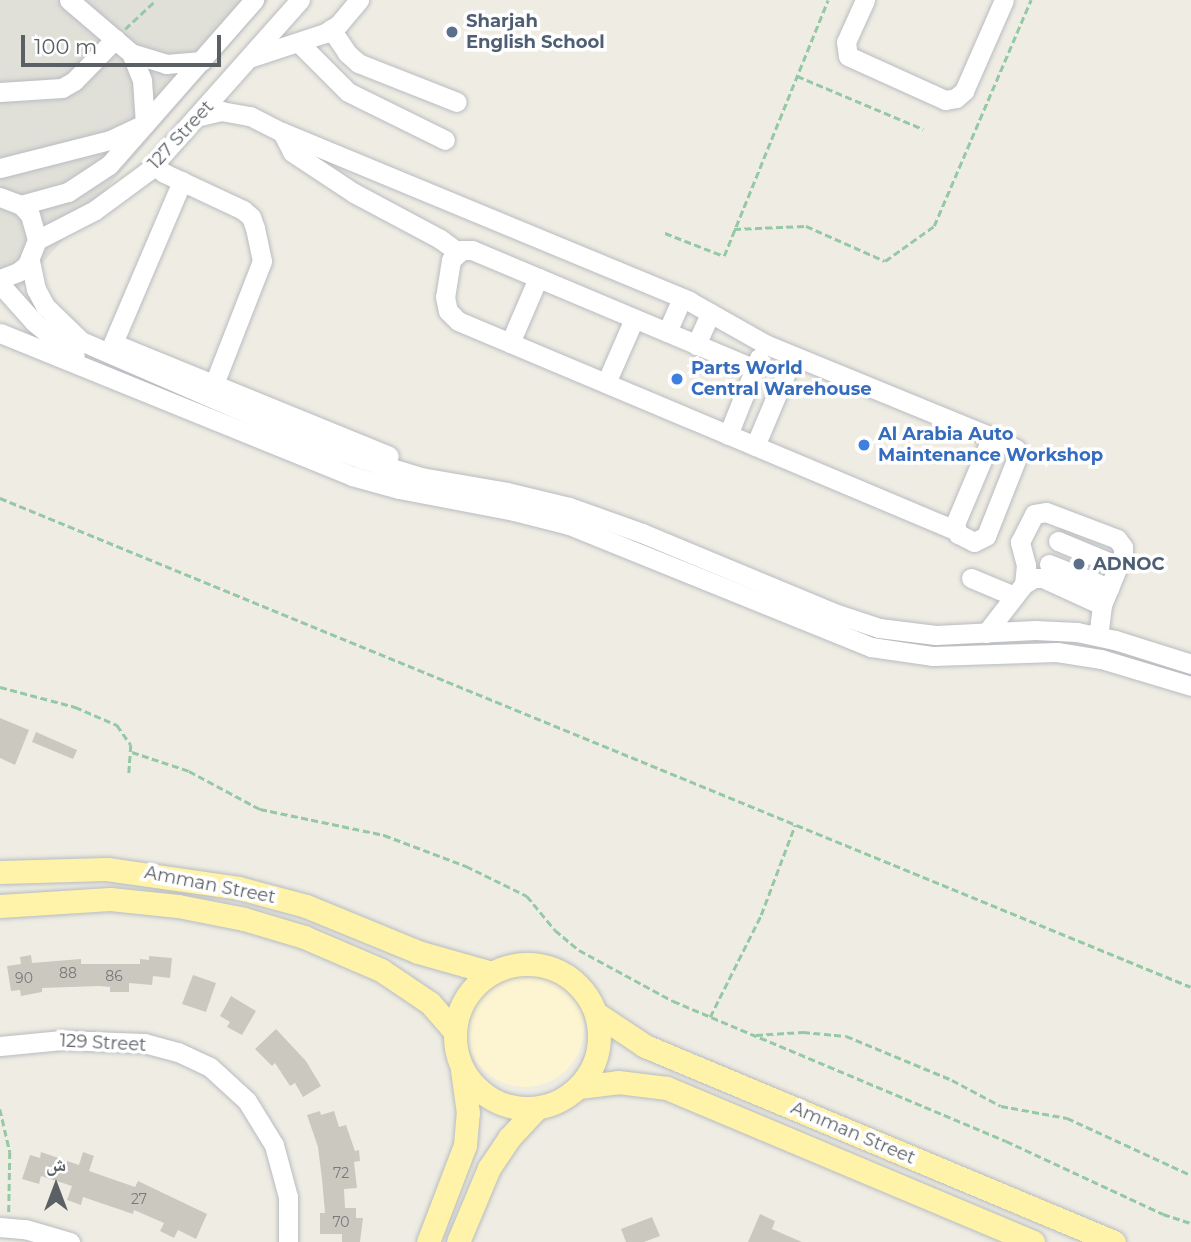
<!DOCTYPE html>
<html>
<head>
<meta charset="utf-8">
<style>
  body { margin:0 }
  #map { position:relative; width:1191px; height:1242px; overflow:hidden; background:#efede3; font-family:Montserrat,"Noto Naskh Arabic",sans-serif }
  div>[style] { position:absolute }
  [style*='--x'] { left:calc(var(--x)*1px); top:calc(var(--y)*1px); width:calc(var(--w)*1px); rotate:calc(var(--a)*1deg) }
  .industrial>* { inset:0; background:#e0dfd8 }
  .sand>* { inset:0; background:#fdf4d1 }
  .round { border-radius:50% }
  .building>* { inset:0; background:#cbc8c0 }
  .path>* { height:2.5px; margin-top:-1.25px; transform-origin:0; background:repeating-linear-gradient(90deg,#95c8a5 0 7px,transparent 0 10.5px) }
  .roads { filter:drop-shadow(0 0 2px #b8bcc1) drop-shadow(0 0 2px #b8bcc1) }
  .minor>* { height:19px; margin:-9.5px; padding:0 9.5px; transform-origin:9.5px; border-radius:9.5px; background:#fff }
  .major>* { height:23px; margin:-11.5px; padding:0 11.5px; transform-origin:11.5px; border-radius:11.5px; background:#fff3a9 }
  .major>.ring { margin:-11.5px; padding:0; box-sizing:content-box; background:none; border:23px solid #fff3a9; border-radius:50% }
  .dots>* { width:19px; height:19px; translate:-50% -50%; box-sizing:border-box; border:4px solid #fff; border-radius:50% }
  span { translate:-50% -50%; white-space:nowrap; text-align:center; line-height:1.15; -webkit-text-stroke:7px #fff; paint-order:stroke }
  .number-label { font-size:14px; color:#777a7c }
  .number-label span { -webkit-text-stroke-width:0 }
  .service-label { font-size:18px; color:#4e5e75; font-weight:700 }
  .left { translate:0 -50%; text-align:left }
  .street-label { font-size:18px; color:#5b6065 }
  .shop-label { font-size:18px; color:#366cbe; font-weight:700 }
  .north { position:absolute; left:21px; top:1151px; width:70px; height:70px; -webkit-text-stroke:5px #fff; paint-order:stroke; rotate:0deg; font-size:19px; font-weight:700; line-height:28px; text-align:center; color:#5b6065 }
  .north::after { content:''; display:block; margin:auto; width:24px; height:32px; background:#5b6065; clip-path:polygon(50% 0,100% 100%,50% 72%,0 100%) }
  .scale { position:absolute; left:21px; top:35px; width:200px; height:32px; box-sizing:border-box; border:4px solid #5b6065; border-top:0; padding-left:9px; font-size:21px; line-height:24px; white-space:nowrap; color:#5b6065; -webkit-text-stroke:5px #fff; paint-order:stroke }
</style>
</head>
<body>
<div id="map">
  <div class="industrial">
    <div style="clip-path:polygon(0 0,269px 0,10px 301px,0 297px)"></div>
  </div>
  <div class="sand">
    <div class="round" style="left:466px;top:969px;width:118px;height:118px"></div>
  </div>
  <div class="building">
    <div style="clip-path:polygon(0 718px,29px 730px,15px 765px,0 758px)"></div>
    <div style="clip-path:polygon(36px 732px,77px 750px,73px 759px,32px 742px)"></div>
    <div style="clip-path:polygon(31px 955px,32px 963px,81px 959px,81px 964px,140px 964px,140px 959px,149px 960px,149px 956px,172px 958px,170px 978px,153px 976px,152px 985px,129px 983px,129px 992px,110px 992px,110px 987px,99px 986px,42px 988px,42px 992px,21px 996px,20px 990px,11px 991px,7px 966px,21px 964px,20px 957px)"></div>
    <div style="clip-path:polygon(193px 975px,216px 983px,206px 1012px,182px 1004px)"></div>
    <div style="clip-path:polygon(231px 996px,256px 1011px,242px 1035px,227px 1027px,230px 1022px,220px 1016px)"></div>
    <div style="clip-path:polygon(276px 1029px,306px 1061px,321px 1086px,303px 1097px,295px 1083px,290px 1086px,275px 1063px,272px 1066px,255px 1049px)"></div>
    <div style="clip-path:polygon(320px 1111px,321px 1115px,334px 1111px,339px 1127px,346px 1125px,355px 1151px,359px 1150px,360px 1161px,354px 1162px,357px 1188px,344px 1189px,345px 1208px,356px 1208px,356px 1218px,363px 1218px,360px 1242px,342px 1242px,342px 1234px,320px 1234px,320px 1213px,325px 1213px,322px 1179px,318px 1147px,307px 1115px)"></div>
    <div style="clip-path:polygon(41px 1152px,79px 1165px,83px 1152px,94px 1156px,89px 1171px,135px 1187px,138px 1181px,207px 1214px,196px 1239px,178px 1230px,174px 1238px,160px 1231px,164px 1223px,134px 1210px,133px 1214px,83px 1197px,81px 1205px,67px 1200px,72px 1186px,41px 1176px,39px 1184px,22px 1179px,30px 1155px,40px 1158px)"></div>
    <div style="clip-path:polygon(760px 1214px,775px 1221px,772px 1229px,802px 1242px,748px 1242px)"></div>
    <div style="clip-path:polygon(652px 1217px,660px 1236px,644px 1242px,626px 1242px,621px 1229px)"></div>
  </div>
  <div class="path">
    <div style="--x:125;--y:29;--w:42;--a:-43.1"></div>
    <div style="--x:797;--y:76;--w:137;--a:22.8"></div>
    <div style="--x:734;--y:229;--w:72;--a:-2.4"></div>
    <div style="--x:806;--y:226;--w:86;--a:23.9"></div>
    <div style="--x:885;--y:261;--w:60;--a:-35.5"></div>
    <div style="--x:934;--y:226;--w:246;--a:-66.8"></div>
    <div style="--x:665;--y:233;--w:63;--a:21.3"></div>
    <div style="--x:724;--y:256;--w:276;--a:-67.9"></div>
    <div style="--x:0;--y:498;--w:1287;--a:22.32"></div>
    <div style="--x:0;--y:687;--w:78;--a:14.9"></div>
    <div style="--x:75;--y:707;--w:46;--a:23.2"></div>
    <div style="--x:117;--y:725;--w:24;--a:55"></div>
    <div style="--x:131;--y:745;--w:29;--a:94"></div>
    <div style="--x:132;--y:752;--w:60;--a:18.4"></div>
    <div style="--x:189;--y:771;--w:81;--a:28.2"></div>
    <div style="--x:260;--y:809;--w:127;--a:11.8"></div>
    <div style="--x:384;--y:835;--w:88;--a:20.7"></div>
    <div style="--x:466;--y:866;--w:68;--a:26.2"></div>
    <div style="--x:527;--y:896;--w:44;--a:50.5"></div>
    <div style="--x:555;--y:930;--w:31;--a:40"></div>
    <div style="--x:579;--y:950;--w:107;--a:28.5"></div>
    <div style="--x:673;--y:1001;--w:361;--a:22.8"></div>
    <div style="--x:1006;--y:1141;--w:173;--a:24.9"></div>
    <div style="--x:1163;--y:1214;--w:29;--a:18"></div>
    <div style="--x:710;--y:1017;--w:114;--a:-63.4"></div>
    <div style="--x:761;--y:915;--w:96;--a:-69.3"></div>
    <div style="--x:756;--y:1035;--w:47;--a:-3.7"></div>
    <div style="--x:803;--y:1032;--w:43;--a:5.3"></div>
    <div style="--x:846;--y:1036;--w:115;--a:22.5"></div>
    <div style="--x:952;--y:1080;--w:55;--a:28"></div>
    <div style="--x:1001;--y:1106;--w:67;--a:10.3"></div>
    <div style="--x:1067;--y:1118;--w:136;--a:24.7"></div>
    <div style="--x:0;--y:1109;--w:44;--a:76.9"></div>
    <div style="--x:10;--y:1152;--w:60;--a:91"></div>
  </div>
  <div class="roads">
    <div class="minor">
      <div style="--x:69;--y:0;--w:82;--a:40.5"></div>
      <div style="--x:131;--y:53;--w:37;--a:17"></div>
      <div style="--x:166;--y:64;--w:36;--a:-5"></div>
      <div style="--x:865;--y:0;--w:46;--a:114.3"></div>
      <div style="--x:846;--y:42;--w:14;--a:82"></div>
      <div style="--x:848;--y:56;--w:107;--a:24.4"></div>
      <div style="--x:945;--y:100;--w:11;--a:-10"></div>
      <div style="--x:956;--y:98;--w:11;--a:-41"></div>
      <div style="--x:964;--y:91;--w:99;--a:-66.3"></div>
      <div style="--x:331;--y:29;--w:29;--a:56"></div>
      <div style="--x:347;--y:53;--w:15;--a:42"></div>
      <div style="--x:358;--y:63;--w:106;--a:21.5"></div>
      <div style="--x:299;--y:43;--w:69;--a:45"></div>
      <div style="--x:348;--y:92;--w:108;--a:26.3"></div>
      <div style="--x:252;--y:57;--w:77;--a:-18.2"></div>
      <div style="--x:325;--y:33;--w:15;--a:-32"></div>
      <div style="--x:338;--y:25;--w:33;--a:-50"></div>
      <div style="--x:0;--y:92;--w:62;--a:-3.7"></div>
      <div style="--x:62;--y:88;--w:14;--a:-30"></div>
      <div style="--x:74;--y:81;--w:59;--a:-45.7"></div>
      <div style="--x:200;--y:116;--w:22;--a:-13"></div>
      <div style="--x:221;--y:111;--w:29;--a:10"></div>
      <div style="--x:250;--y:116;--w:36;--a:27"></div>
      <div style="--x:282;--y:132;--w:441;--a:22.5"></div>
      <div style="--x:689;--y:301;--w:87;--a:29.5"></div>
      <div style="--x:765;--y:344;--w:251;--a:22.3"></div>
      <div style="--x:282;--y:132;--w:22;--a:63"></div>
      <div style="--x:292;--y:152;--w:74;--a:33.5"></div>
      <div style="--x:354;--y:193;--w:98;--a:28.1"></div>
      <div style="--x:440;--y:239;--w:22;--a:36"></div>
      <div style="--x:154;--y:165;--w:13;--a:39"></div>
      <div style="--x:164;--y:173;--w:87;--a:25.1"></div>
      <div style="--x:243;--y:210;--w:11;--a:41"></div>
      <div style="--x:251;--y:217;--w:12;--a:70"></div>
      <div style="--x:255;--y:228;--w:34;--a:78"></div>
      <div style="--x:262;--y:261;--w:132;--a:111.3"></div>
      <div style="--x:0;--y:168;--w:114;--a:-14.3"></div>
      <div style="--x:110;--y:140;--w:38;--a:-25"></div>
      <div style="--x:145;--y:124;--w:44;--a:-93.9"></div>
      <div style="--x:142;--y:80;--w:29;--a:-112"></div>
      <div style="--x:0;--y:197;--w:22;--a:21"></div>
      <div style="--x:21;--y:205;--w:13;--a:48"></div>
      <div style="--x:30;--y:215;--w:26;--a:74"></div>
      <div style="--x:37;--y:240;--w:27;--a:112"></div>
      <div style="--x:27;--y:265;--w:11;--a:142"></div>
      <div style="--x:18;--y:272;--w:19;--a:159"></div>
      <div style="--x:21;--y:205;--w:49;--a:-15.5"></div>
      <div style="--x:68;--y:192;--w:49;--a:-33.4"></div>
      <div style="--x:109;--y:165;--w:220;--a:-48.7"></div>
      <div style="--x:37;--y:240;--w:65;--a:-27.3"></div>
      <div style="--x:95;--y:210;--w:66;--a:-36.3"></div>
      <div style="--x:148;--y:171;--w:229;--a:-48.4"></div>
      <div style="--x:30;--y:261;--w:29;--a:78"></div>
      <div style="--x:36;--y:289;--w:19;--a:62"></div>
      <div style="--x:45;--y:306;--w:50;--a:44.2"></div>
      <div style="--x:81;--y:341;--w:238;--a:23.5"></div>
      <div style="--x:299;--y:436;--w:67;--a:20.1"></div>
      <div style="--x:362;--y:459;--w:62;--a:17"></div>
      <div style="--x:421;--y:477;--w:87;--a:9.9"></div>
      <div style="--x:507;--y:492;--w:64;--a:13.6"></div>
      <div style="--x:569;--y:507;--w:77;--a:19.6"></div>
      <div style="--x:642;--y:533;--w:211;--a:22.6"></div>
      <div style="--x:837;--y:614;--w:44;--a:18.4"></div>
      <div style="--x:879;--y:628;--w:57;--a:7"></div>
      <div style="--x:936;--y:635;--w:99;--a:-2.9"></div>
      <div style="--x:1035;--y:630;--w:42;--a:2.7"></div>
      <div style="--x:1077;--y:632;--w:39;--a:12"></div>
      <div style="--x:1115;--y:640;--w:80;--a:17.5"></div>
      <div style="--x:0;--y:284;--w:51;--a:48.2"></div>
      <div style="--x:34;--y:322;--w:53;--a:39.7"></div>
      <div style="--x:667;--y:332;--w:37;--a:-66"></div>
      <div style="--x:0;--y:333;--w:380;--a:22.1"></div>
      <div style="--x:352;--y:476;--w:49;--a:15.5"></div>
      <div style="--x:399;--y:489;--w:117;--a:10.8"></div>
      <div style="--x:514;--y:511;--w:57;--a:14.3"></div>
      <div style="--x:569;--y:525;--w:326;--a:22"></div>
      <div style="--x:871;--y:647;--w:63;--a:8.3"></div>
      <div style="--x:933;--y:656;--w:124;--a:-1.8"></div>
      <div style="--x:1057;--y:652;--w:45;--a:9"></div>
      <div style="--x:1101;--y:659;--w:94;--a:16.7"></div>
      <div style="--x:113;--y:343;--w:176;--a:-66.9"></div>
      <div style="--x:510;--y:343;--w:71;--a:-66.7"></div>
      <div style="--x:696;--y:345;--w:35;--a:-66"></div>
      <div style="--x:122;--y:347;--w:288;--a:22.2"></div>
      <div style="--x:755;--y:369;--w:307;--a:-157.2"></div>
      <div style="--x:472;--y:250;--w:10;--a:180"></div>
      <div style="--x:462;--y:250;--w:15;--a:138"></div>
      <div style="--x:451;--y:260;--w:37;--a:99"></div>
      <div style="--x:445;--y:297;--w:14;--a:78"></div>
      <div style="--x:448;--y:311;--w:14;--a:45"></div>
      <div style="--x:458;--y:321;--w:539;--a:22.81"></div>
      <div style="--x:606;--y:383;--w:70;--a:-66.4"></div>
      <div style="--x:728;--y:435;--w:83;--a:-68.1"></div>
      <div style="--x:997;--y:439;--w:21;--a:28"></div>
      <div style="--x:1016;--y:449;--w:6;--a:72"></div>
      <div style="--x:1018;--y:455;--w:87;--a:111.6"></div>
      <div style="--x:986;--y:536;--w:13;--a:153"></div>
      <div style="--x:974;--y:542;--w:18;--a:-153"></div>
      <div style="--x:958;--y:534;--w:10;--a:-107"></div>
      <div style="--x:955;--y:524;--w:85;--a:-67.1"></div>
      <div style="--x:988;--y:446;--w:11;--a:-38"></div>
      <div style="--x:755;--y:446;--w:98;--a:-67.1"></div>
      <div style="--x:1058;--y:541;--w:65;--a:22.6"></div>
      <div style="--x:1049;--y:564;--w:65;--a:21.8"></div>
      <div style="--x:971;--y:578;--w:47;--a:22.7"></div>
      <div style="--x:1024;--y:584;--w:19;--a:-84"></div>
      <div style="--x:1026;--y:565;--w:24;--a:-105"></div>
      <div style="--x:1020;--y:542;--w:31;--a:-63"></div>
      <div style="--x:1034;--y:514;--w:12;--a:-9"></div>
      <div style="--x:1046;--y:512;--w:76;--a:20.8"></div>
      <div style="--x:1117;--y:539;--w:10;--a:53"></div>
      <div style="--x:1123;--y:547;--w:7;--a:90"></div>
      <div style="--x:1123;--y:554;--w:55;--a:112.4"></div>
      <div style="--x:1102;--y:605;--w:31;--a:97"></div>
      <div style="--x:986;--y:633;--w:62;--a:-52.2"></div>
      <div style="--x:1024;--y:584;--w:12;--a:-31"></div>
      <div style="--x:1034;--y:578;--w:9;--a:0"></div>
      <div style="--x:1043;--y:578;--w:65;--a:24.6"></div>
      <div style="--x:0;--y:1046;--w:62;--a:-5.5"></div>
      <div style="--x:62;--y:1040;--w:82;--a:2.1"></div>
      <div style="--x:144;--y:1043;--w:35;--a:15"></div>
      <div style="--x:178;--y:1052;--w:35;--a:25"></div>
      <div style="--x:210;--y:1067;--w:50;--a:42.6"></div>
      <div style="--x:247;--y:1101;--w:52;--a:58.5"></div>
      <div style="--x:274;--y:1145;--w:54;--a:74.9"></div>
      <div style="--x:288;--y:1197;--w:45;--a:90"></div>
      <div style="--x:0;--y:1227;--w:25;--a:5"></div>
      <div style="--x:25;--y:1229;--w:47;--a:16.1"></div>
    </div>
    <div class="major">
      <div style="--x:0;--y:872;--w:107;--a:-1.6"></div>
      <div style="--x:107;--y:869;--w:133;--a:8.2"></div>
      <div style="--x:239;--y:888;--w:69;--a:15"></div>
      <div style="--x:306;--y:906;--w:121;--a:22.3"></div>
      <div style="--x:418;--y:952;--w:77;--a:15.8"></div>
      <div style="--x:0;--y:906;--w:110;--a:-3.6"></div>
      <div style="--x:110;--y:899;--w:68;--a:5.9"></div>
      <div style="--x:178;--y:906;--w:67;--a:11.1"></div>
      <div style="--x:244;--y:919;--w:63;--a:16.7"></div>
      <div style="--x:304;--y:937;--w:84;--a:23.2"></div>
      <div style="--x:381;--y:970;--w:59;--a:34"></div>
      <div style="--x:430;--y:1003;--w:38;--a:49"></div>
      <div class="ring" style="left:455px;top:964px;width:121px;height:121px"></div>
      <div style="--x:597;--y:1014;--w:58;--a:33.7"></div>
      <div style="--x:645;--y:1046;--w:508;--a:22.68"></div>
      <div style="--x:579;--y:1087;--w:39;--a:-7"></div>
      <div style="--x:618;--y:1082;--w:49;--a:7"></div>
      <div style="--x:667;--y:1088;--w:397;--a:22.8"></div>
      <div style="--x:428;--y:1242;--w:104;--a:-69.1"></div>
      <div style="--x:465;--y:1145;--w:32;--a:-85"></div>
      <div style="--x:468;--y:1113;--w:43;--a:-97.9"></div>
      <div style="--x:458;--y:1242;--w:80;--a:-67.3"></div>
      <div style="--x:489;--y:1168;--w:36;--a:-56"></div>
      <div style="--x:509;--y:1138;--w:40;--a:-47"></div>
    </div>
  </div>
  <div class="dots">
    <div style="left:452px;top:32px;background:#5c6f8a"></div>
    <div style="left:677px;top:379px;background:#3f7fe0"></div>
    <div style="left:864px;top:445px;background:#3f7fe0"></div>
    <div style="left:1079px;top:564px;background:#5c6f8a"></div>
  </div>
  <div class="number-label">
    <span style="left:68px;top:973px">88</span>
    <span style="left:114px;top:976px">86</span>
    <span style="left:24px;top:978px">90</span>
    <span style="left:341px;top:1173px">72</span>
    <span style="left:139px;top:1199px">27</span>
    <span style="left:341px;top:1222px">70</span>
  </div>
  <div class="service-label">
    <span class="left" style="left:466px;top:32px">Sharjah<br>English School</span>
    <span class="left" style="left:1093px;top:564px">ADNOC</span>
  </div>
  <div class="street-label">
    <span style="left:181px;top:135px;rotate:-47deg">127 Street</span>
    <span style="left:210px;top:885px;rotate:11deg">Amman Street</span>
    <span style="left:103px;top:1043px;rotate:3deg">129 Street</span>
    <span style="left:853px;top:1133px;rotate:23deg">Amman Street</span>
  </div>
  <div class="shop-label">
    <span class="left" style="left:691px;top:379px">Parts World<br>Central Warehouse</span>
    <span class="left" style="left:878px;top:445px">Al Arabia Auto<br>Maintenance Workshop</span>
  </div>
  <div class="north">ش</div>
  <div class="scale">100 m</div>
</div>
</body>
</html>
